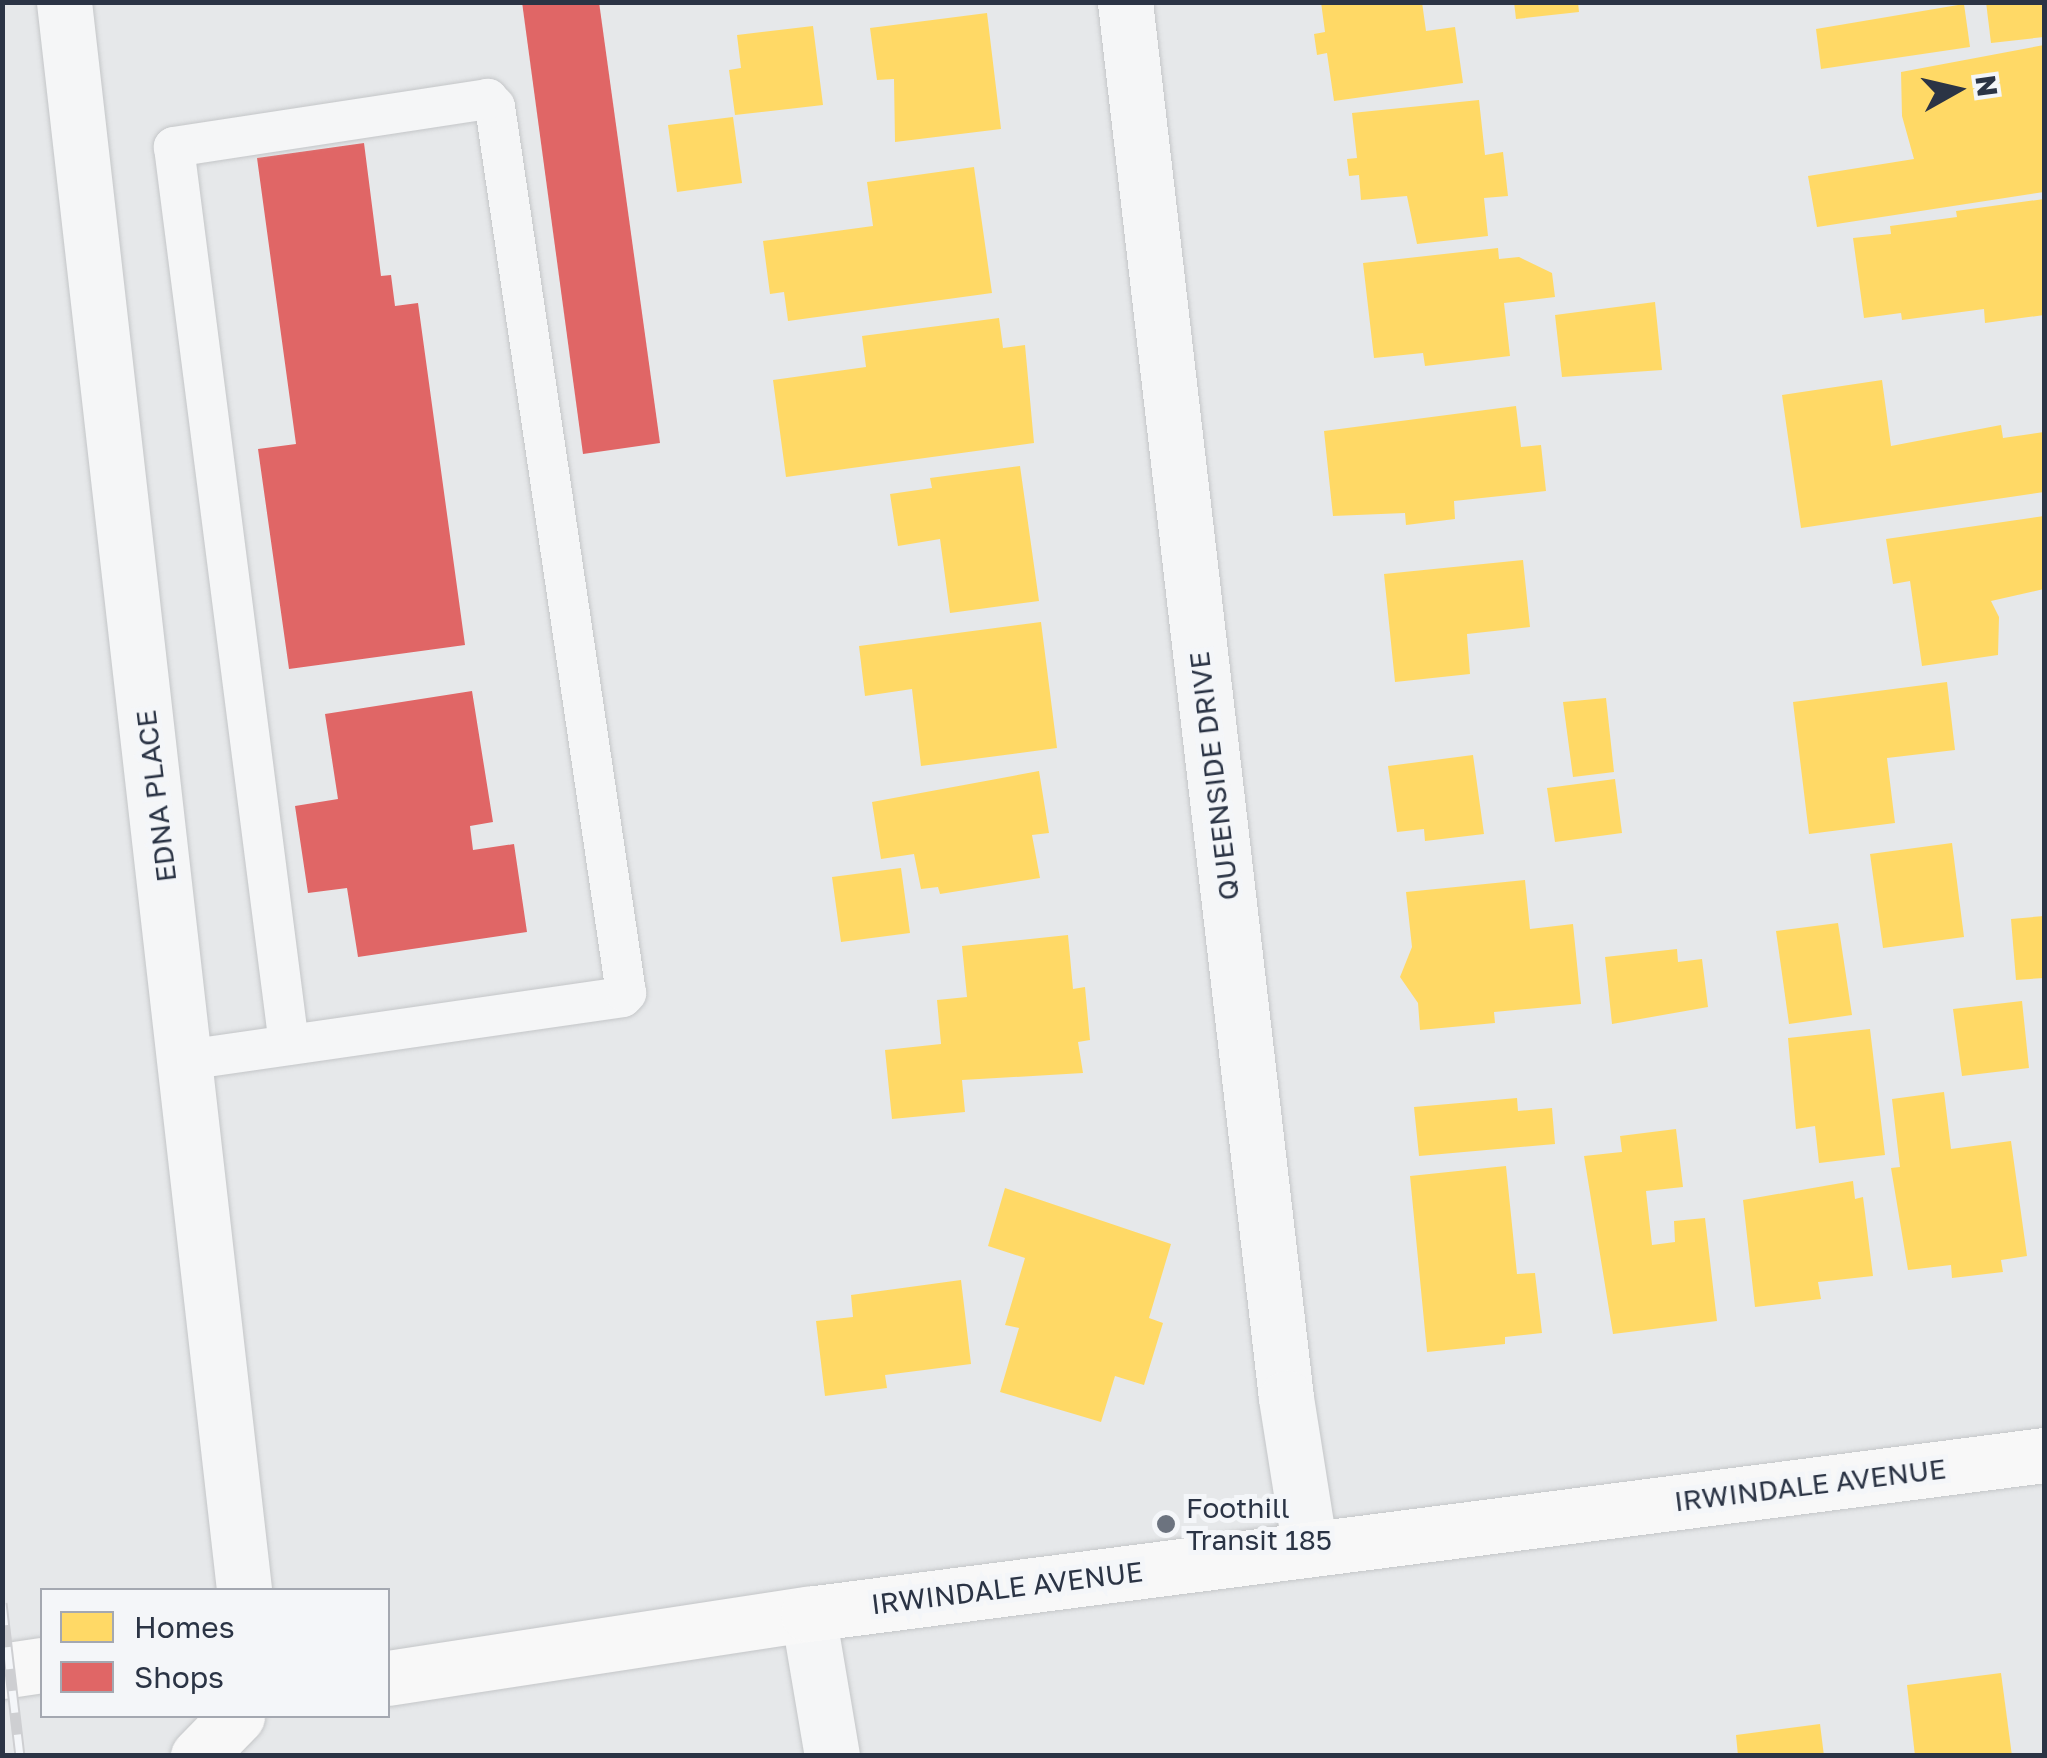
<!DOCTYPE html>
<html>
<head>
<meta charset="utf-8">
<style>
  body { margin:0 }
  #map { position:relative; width:2047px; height:1758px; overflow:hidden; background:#e6e8ea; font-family:"Golos Text",sans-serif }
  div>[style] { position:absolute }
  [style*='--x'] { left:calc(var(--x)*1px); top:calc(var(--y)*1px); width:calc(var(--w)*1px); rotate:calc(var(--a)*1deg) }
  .homes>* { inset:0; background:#ffd966 }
  .shops>* { inset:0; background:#e06666 }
  .roads { filter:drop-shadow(0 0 2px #c4c6c8) drop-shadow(0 0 2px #c4c6c8) }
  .lane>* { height:40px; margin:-20px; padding:0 20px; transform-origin:20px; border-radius:20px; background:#f5f6f7 }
  .street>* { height:55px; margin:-27.5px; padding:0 27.5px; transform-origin:27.5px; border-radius:27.5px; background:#f5f6f7 }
  .primary>* { height:55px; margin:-27.5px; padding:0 27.5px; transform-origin:27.5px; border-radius:27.5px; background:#f8f8f8 }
  .rail>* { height:11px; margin-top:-5.5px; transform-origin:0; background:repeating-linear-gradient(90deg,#f4f6f9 0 22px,#cecfd2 0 44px); box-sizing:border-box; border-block:2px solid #cecfd2 }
  .dots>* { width:28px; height:28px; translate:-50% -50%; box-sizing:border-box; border:5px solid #f4f6f9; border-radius:50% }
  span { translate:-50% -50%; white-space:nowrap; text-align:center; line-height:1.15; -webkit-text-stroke:10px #f4f6f9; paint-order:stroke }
  .street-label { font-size:28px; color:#2b3445 }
  .poi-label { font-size:28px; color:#2b3445 }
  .left { translate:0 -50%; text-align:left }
  .frame { position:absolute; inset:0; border:5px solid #2b3445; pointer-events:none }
  .legend { position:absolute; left:40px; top:1588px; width:350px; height:130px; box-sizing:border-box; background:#f4f6f9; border:2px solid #a4a8b1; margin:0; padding:12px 18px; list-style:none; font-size:30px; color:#2b3445 }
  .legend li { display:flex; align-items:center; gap:20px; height:50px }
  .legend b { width:50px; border:2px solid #a4a8b1 }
  .north { position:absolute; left:1907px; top:40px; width:100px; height:100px; -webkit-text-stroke:8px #f4f6f9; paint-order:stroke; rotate:82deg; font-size:28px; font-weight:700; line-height:40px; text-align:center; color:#2b3445 }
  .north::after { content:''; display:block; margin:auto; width:35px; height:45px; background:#2b3445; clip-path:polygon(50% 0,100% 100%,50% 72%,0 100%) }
</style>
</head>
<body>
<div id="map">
  <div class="homes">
    <div style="clip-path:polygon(1321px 2px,1422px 2px,1426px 31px,1455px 27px,1463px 83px,1334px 101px,1327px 53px,1317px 55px,1314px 34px,1325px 32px)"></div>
    <div style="clip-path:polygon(1514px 2px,1578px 2px,1579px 12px,1516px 19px)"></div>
    <div style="clip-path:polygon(1986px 2px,2042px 2px,2044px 37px,1991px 43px)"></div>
    <div style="clip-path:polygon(1964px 4px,1970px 47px,1821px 69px,1816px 29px)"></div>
    <div style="clip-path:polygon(987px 13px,1001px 129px,895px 142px,894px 79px,877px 80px,870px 28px)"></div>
    <div style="clip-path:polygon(813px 26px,823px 105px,735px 115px,729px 70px,741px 68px,737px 35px)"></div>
    <div style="clip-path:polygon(2044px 45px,2044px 192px,1817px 227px,1808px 176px,1914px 159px,1902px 116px,1901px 72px)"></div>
    <div style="clip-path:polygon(1479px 100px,1485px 155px,1503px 152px,1508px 196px,1484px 198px,1488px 236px,1417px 244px,1407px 196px,1361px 200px,1359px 175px,1349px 176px,1347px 159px,1357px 158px,1352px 113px)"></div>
    <div style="clip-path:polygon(733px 117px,742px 183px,677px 192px,668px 125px)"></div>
    <div style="clip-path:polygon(974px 167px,992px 293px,788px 321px,784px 292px,770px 294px,763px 241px,873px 226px,867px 182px)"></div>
    <div style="clip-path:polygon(2044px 199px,2044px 315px,1985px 323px,1984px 309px,1902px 320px,1901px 313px,1864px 318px,1853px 238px,1891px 234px,1890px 226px,1957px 217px,1956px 211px)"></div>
    <div style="clip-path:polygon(1498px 248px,1499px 259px,1519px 257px,1552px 273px,1555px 297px,1504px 303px,1510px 356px,1425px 366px,1423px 353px,1374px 358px,1363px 263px)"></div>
    <div style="clip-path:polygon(1655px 302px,1662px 370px,1562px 377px,1555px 315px)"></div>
    <div style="clip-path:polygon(999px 318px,1003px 348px,1025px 345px,1034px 443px,786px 477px,773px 380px,866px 367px,862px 336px)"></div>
    <div style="clip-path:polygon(1882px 380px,1891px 446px,2001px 425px,2003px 438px,2044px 432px,2044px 492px,1801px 528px,1782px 395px)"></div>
    <div style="clip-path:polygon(1516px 406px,1521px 447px,1541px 445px,1546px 491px,1454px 501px,1455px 519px,1406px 525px,1405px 513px,1333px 516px,1324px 431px)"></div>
    <div style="clip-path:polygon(1020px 466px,1039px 601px,950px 613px,940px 539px,898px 546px,890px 494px,932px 488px,930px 478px)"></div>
    <div style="clip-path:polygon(2044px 516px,2044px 589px,1991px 601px,1999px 617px,1998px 655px,1922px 666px,1910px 581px,1893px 584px,1886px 539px)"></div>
    <div style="clip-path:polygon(1523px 560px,1530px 627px,1467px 634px,1470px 674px,1395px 682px,1384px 574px)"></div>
    <div style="clip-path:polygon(1041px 622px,1057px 748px,921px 766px,912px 689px,865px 696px,859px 646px)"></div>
    <div style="clip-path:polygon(1947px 682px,1955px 750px,1887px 758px,1895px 823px,1809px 834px,1793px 702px)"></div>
    <div style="clip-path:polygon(1606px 698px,1614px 772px,1573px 777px,1563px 702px)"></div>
    <div style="clip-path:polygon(1473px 755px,1484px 834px,1425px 841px,1424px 829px,1397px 832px,1388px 766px)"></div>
    <div style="clip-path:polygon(1039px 771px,1049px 833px,1032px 835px,1040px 878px,940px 894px,938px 887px,921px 889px,914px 854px,881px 859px,872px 802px)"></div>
    <div style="clip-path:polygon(1615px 779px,1622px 833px,1555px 842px,1547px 788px)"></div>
    <div style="clip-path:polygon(1952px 843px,1964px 937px,1883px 948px,1870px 854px)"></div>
    <div style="clip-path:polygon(901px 868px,910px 933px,841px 942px,832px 877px)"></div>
    <div style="clip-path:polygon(1525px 880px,1530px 929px,1573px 924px,1581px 1004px,1494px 1012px,1495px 1023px,1420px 1030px,1418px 1003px,1400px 977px,1412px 947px,1406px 892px)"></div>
    <div style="clip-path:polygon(2044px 916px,2044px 978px,2016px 980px,2011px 919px)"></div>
    <div style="clip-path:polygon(1838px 923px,1852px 1015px,1789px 1024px,1776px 931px)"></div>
    <div style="clip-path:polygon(1068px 935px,1073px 989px,1085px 987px,1090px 1040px,1078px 1042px,1083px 1073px,962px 1080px,965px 1112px,892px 1119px,885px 1050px,941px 1044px,937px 1000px,967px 997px,962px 946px)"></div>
    <div style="clip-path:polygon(1677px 949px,1678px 962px,1702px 959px,1708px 1007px,1612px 1024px,1605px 957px)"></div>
    <div style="clip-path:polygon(2022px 1001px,2029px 1068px,1962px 1076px,1953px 1009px)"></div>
    <div style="clip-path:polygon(1870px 1029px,1885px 1155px,1819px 1163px,1815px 1126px,1796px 1129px,1788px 1038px)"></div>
    <div style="clip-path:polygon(1944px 1092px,1951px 1149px,2011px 1141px,2027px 1256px,2001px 1260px,2003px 1272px,1952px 1278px,1951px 1265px,1908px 1270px,1891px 1168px,1900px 1167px,1892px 1099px)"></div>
    <div style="clip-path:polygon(1517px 1098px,1518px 1111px,1552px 1108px,1555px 1144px,1419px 1156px,1414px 1107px)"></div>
    <div style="clip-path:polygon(1676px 1129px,1683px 1187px,1646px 1191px,1652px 1245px,1675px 1242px,1674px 1221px,1705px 1218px,1717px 1321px,1613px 1334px,1584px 1156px,1622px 1152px,1620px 1136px)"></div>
    <div style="clip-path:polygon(1506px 1166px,1517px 1274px,1535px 1273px,1542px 1333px,1505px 1337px,1505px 1344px,1427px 1352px,1410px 1176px)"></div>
    <div style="clip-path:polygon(1853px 1181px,1855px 1199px,1863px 1197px,1873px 1276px,1818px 1282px,1821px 1299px,1755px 1307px,1743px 1200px)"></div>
    <div style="clip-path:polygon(1005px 1188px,1171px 1244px,1149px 1318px,1163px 1323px,1144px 1385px,1115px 1376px,1101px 1422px,1000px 1392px,1019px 1328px,1005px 1325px,1025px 1258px,988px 1246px)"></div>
    <div style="clip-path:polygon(961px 1280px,971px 1364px,885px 1375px,887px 1388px,825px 1396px,816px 1321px,853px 1317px,851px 1295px)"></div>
    <div style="clip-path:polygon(2001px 1673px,2012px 1756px,1915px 1756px,1907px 1685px)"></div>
    <div style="clip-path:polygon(1820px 1724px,1824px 1756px,1738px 1756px,1736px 1735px)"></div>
  </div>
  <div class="shops">
    <div style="clip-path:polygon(522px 2px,599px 2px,660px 443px,583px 454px)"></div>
    <div style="clip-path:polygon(364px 143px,381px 276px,391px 275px,395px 306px,418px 303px,465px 645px,289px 669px,258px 449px,296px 444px,257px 158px)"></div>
    <div style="clip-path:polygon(472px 691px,493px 822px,470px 826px,473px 850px,514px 844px,527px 932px,358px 957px,347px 888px,308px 893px,295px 806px,338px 799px,325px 714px)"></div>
  </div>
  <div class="roads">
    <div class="lane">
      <div style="--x:186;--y:1060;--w:441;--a:-8.2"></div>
      <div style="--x:622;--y:997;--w:6;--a:-45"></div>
      <div style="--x:626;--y:993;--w:896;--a:-98.41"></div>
      <div style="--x:495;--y:107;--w:11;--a:-131"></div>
      <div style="--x:488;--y:99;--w:318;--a:171.3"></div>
      <div style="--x:174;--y:147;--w:905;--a:82.7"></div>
    </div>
    <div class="street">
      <div style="--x:64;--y:2;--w:1598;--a:83.53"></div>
      <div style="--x:1125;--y:2;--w:1405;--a:83.42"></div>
      <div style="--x:1286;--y:1398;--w:153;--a:81"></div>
      <div style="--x:808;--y:1614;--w:144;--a:80.4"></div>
    </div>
    <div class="primary">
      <div style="--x:2;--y:1671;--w:40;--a:-8.5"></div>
      <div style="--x:388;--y:1678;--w:425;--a:-8.7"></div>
      <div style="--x:808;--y:1614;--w:1246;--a:-7.33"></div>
      <div style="--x:198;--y:1756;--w:56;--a:-45.7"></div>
    </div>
  </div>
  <div class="rail">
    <div style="--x:2;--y:1603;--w:154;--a:83.3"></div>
  </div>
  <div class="dots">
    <div style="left:1166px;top:1524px;background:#6c737f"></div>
  </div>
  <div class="street-label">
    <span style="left:1214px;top:776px;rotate:-97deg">QUEENSIDE DRIVE</span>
    <span style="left:156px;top:796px;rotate:-97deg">EDNA PLACE</span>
    <span style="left:1810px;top:1485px;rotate:-7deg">IRWINDALE AVENUE</span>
    <span style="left:1007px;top:1588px;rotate:-7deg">IRWINDALE AVENUE</span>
  </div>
  <div class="poi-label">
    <span class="left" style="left:1186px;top:1524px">Foothill<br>Transit 185</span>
  </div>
  <div class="frame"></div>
  <ul class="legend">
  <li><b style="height:28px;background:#ffd966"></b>Homes</li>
  <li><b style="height:28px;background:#e06666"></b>Shops</li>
  </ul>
  <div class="north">N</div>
</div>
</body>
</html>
